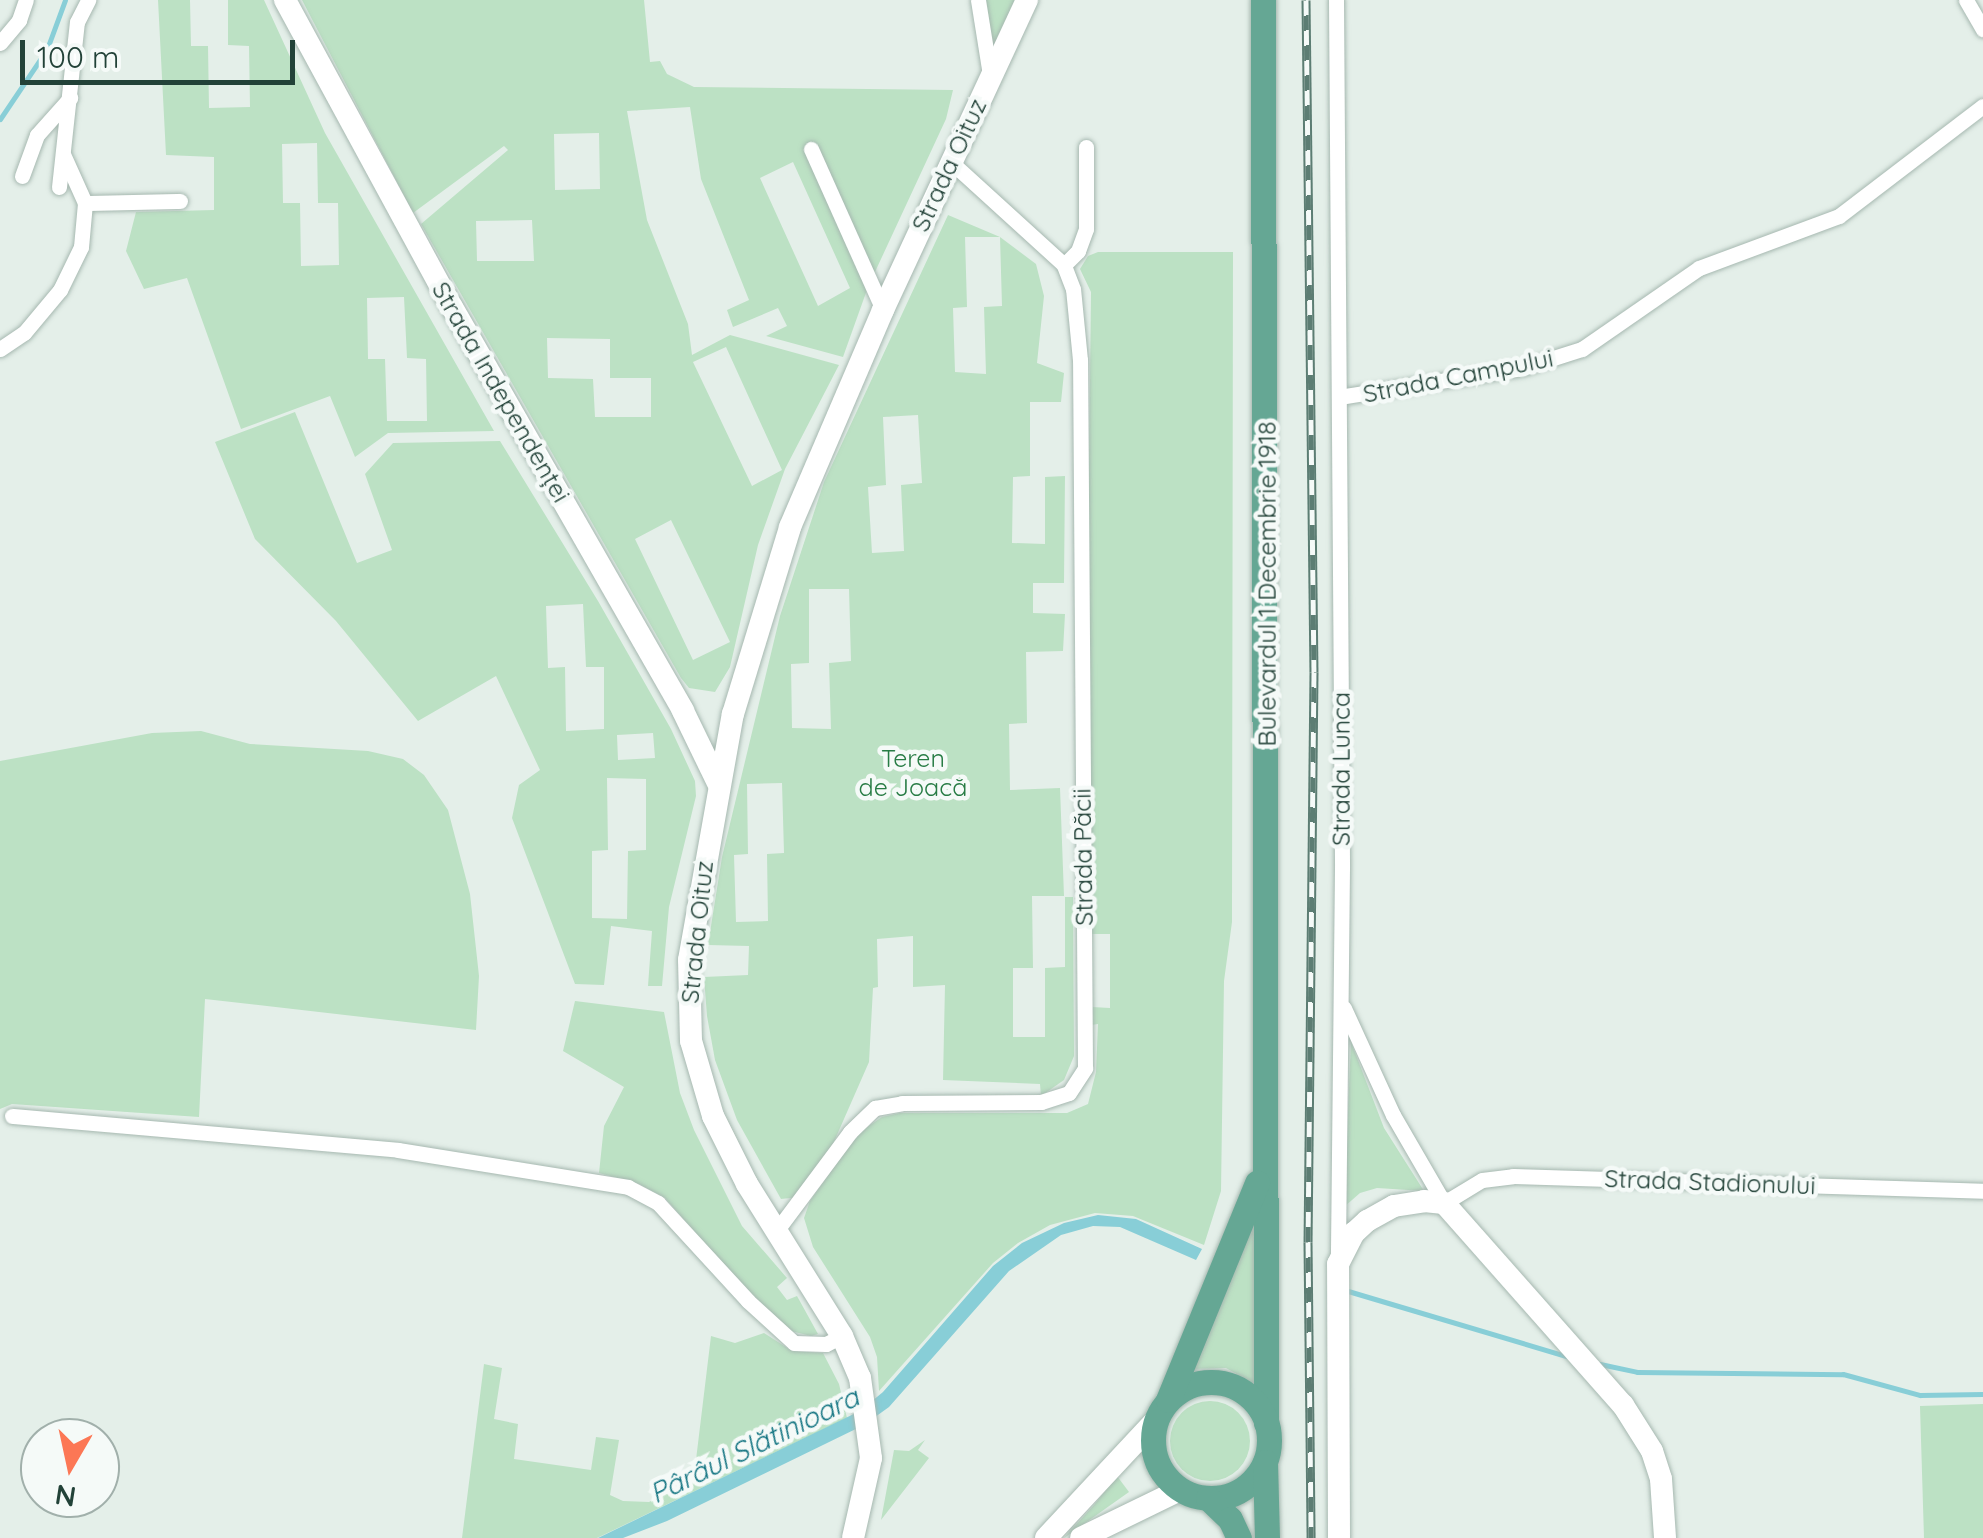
<!DOCTYPE html>
<html>
<head>
<meta charset="utf-8">
<style>
  body { margin:0 }
  #map { position:relative; width:1983px; height:1538px; overflow:hidden; background:#e4efe9; font-family:Quicksand,sans-serif }
  div>[style] { position:absolute }
  [style*='--x'] { left:calc(var(--x)*1px); top:calc(var(--y)*1px); width:calc(var(--w)*1px); rotate:calc(var(--a)*1deg) }
  .green>* { inset:0; background:#bce1c4 }
  .round { border-radius:50% }
  .water>* { inset:0; background:#88ced7 }
  .stream>* { height:5px; margin:-2.5px; padding:0 2.5px; transform-origin:2.5px; border-radius:2.5px; background:#88ced7 }
  .roads { filter:drop-shadow(0 0 2px #a6b8b0) drop-shadow(0 0 2px #a6b8b0) }
  .street>* { height:15px; margin:-7.5px; padding:0 7.5px; transform-origin:7.5px; border-radius:7.5px; background:#fff }
  .secondary>* { height:22px; margin:-11px; padding:0 11px; transform-origin:11px; border-radius:11px; background:#fff }
  .primary>* { height:25px; margin:-12.5px; padding:0 12.5px; transform-origin:12.5px; border-radius:12.5px; background:#65a794 }
  .primary>.ring { margin:-12.5px; padding:0; box-sizing:content-box; background:none; border:25px solid #65a794; border-radius:50% }
  .rail>* { height:9px; margin-top:-4.5px; transform-origin:0; background:repeating-linear-gradient(90deg,#f5faf8 0 15px,#5c7d73 0 30px); box-sizing:border-box; border-block:2px solid #5c7d73 }
  span { translate:-50% -50%; white-space:nowrap; text-align:center; line-height:1.15; -webkit-text-stroke:9px #f5faf8; paint-order:stroke }
  .street-label { font-size:25px; color:#224238 }
  .park-label { font-size:25px; color:#287c45 }
  .water-label { font-size:28px; color:#167683; font-style:italic }
  .north { position:absolute; left:20px; top:1418px; width:100px; height:100px; box-sizing:border-box; background:#f5faf8; border:2px solid #a1b0ab; border-radius:50%; rotate:189deg; font-size:28px; font-weight:700; line-height:40px; text-align:center; color:#224238 }
  .north::after { content:''; display:block; margin:auto; width:35px; height:45px; background:#fc7755; clip-path:polygon(50% 0,100% 100%,50% 72%,0 100%) }
  .scale { position:absolute; left:20px; top:40px; width:275px; height:45px; box-sizing:border-box; border:5px solid #224238; border-top:0; padding-left:12px; font-size:30px; line-height:35px; white-space:nowrap; color:#224238; -webkit-text-stroke:8px #f5faf8; paint-order:stroke }
</style>
</head>
<body>
<div id="map">
  <div class="green">
    <div style="clip-path:polygon(evenodd,158px 0,190px 0,191px 46px,208px 46px,209px 108px,250px 107px,249px 46px,228px 45px,228px 0,264px 0,325px 133px,494px 431px,388px 433px,355px 457px,330px 396px,241px 429px,187px 278px,144px 289px,126px 251px,136px 212px,214px 210px,214px 157px,166px 155px,158px 0,317px 143px,318px 203px,338px 203px,339px 265px,301px 266px,300px 203px,283px 203px,282px 144px,317px 143px,158px 0,404px 297px,407px 358px,426px 359px,427px 421px,387px 421px,385px 359px,368px 359px,367px 298px,404px 297px)"></div>
    <div style="clip-path:polygon(evenodd,302px 0,644px 0,650px 62px,660px 61px,667px 74px,694px 87px,953px 90px,946px 119px,868px 287px,843px 357px,766px 336px,787px 326px,778px 308px,733px 327px,727px 310px,749px 300px,701px 179px,690px 107px,627px 111px,647px 220px,688px 324px,692px 355px,730px 335px,839px 365px,785px 469px,758px 545px,730px 667px,715px 692px,689px 688px,681px 678px,421px 224px,508px 150px,504px 146px,413px 213px,302px 0,599px 133px,600px 189px,555px 190px,554px 134px,599px 133px,302px 0,793px 162px,850px 288px,818px 306px,760px 178px,793px 162px,302px 0,532px 220px,534px 261px,477px 261px,476px 221px,532px 220px,302px 0,547px 338px,610px 339px,610px 378px,651px 378px,651px 417px,595px 417px,593px 379px,548px 378px,547px 338px,302px 0,726px 347px,782px 470px,752px 486px,693px 362px,726px 347px,302px 0,671px 520px,730px 642px,693px 660px,635px 539px,671px 520px)"></div>
    <div style="clip-path:polygon(986px 0,1020px 0,991px 51px,989px 51px)"></div>
    <div style="clip-path:polygon(evenodd,948px 215px,1000px 237px,1036px 264px,1044px 296px,1037px 363px,1064px 373px,1061px 402px,1030px 402px,1030px 476px,1013px 477px,1012px 543px,1045px 544px,1045px 477px,1065px 476px,1064px 583px,1033px 583px,1033px 613px,1065px 614px,1063px 651px,1026px 652px,1027px 723px,1009px 724px,1010px 790px,1060px 788px,1064px 896px,1032px 896px,1033px 968px,1013px 968px,1013px 1037px,1045px 1037px,1045px 968px,1065px 967px,1065px 897px,1073px 897px,1074px 1056px,1064px 1080px,1041px 1096px,1040px 1084px,943px 1080px,945px 985px,913px 987px,913px 936px,877px 939px,878px 987px,873px 988px,869px 1062px,833px 1144px,799px 1197px,781px 1199px,737px 1120px,715px 1060px,707px 1016px,704px 977px,748px 975px,749px 946px,708px 945px,722px 857px,780px 616px,824px 482px,948px 215px,965px 237px,1000px 237px,1002px 306px,984px 307px,986px 374px,955px 372px,953px 308px,967px 307px,965px 237px,948px 215px,918px 415px,922px 483px,901px 485px,904px 551px,872px 553px,868px 487px,886px 485px,883px 417px,918px 415px,948px 215px,809px 589px,849px 589px,851px 661px,829px 663px,831px 729px,792px 728px,791px 664px,809px 663px,809px 589px,948px 215px,782px 783px,784px 853px,767px 854px,768px 921px,736px 922px,734px 855px,748px 854px,747px 784px,782px 783px)"></div>
    <div style="clip-path:polygon(1098px 252px,1233px 252px,1232px 922px,1224px 981px,1221px 1191px,1204px 1245px,1133px 1216px,1095px 1213px,1050px 1225px,1018px 1243px,993px 1263px,879px 1391px,877px 1357px,870px 1337px,813px 1247px,804px 1218px,810px 1201px,857px 1134px,882px 1117px,900px 1113px,1067px 1113px,1088px 1104px,1096px 1072px,1098px 1024px,1091px 1025px,1092px 1007px,1110px 1008px,1110px 934px,1091px 934px,1087px 651px,1091px 292px,1080px 269px,1088px 256px)"></div>
    <div style="clip-path:polygon(evenodd,295px 412px,357px 563px,392px 550px,365px 474px,393px 443px,500px 441px,598px 601px,671px 729px,695px 781px,696px 796px,669px 907px,662px 986px,648px 986px,652px 931px,611px 926px,604px 985px,575px 984px,512px 818px,519px 785px,540px 770px,496px 676px,418px 721px,336px 621px,255px 539px,215px 442px,295px 412px,583px 604px,586px 667px,604px 667px,604px 729px,566px 731px,565px 667px,548px 668px,546px 606px,583px 604px,295px 412px,653px 733px,655px 758px,618px 760px,617px 735px,653px 733px,295px 412px,607px 778px,646px 779px,646px 850px,628px 851px,627px 919px,592px 918px,592px 851px,608px 850px,607px 778px)"></div>
    <div style="clip-path:polygon(201px 731px,250px 744px,368px 751px,403px 759px,424px 775px,448px 810px,470px 894px,479px 976px,476px 1030px,205px 999px,199px 1117px,12px 1104px,0 1109px,0 761px,152px 733px)"></div>
    <div style="clip-path:polygon(575px 1001px,664px 1012px,680px 1093px,694px 1130px,742px 1226px,787px 1278px,777px 1287px,787px 1300px,797px 1296px,818px 1334px,811px 1336px,791px 1331px,743px 1287px,665px 1198px,639px 1184px,599px 1173px,604px 1126px,624px 1087px,563px 1051px)"></div>
    <div style="clip-path:polygon(1351px 1042px,1384px 1128px,1424px 1191px,1377px 1188px,1360px 1193px,1344px 1207px)"></div>
    <div style="clip-path:polygon(1254px 1224px,1258px 1386px,1226px 1368px,1190px 1369px)"></div>
    <div style="clip-path:polygon(764px 1333px,792px 1351px,823px 1353px,839px 1384px,847px 1418px,597px 1538px,462px 1538px,484px 1364px,502px 1368px,494px 1419px,518px 1424px,514px 1459px,591px 1470px,596px 1437px,619px 1440px,610px 1495px,623px 1501px,649px 1502px,689px 1481px,695px 1468px,711px 1336px,735px 1343px)"></div>
    <div class="round" style="left:1170px;top:1401px;width:80px;height:80px"></div>
    <div style="clip-path:polygon(1983px 1404px,1983px 1538px,1924px 1538px,1920px 1406px)"></div>
    <div style="clip-path:polygon(925px 1440px,918px 1450px,929px 1458px,881px 1520px,894px 1450px,909px 1451px)"></div>
    <div style="clip-path:polygon(1117px 1476px,1129px 1492px,1064px 1538px,1094px 1505px)"></div>
  </div>
  <div class="water">
    <div style="clip-path:polygon(1098px 1215px,1136px 1219px,1202px 1249px,1196px 1260px,1120px 1227px,1093px 1226px,1061px 1235px,1009px 1271px,889px 1407px,864px 1425px,667px 1521px,623px 1538px,598px 1538px,860px 1411px,883px 1392px,993px 1266px,1022px 1243px,1064px 1223px)"></div>
  </div>
  <div class="stream">
    <div style="--x:0;--y:119;--w:84;--a:-56.1"></div>
    <div style="--x:47;--y:49;--w:52;--a:-69.8"></div>
    <div style="--x:1348;--y:1291;--w:232;--a:16.6"></div>
    <div style="--x:1600;--y:1364;--w:38;--a:12"></div>
    <div style="--x:1637;--y:1372;--w:206;--a:0.6"></div>
    <div style="--x:1843;--y:1374;--w:80;--a:15.3"></div>
    <div style="--x:1920;--y:1395;--w:63;--a:-0.9"></div>
  </div>
  <div class="roads">
    <div class="street">
      <div style="--x:978;--y:0;--w:76;--a:80.9"></div>
      <div style="--x:1336;--y:0;--w:868;--a:89.6"></div>
      <div style="--x:1342;--y:868;--w:387;--a:90.6"></div>
      <div style="--x:1966;--y:0;--w:34;--a:60"></div>
      <div style="--x:0;--y:43;--w:30;--a:-50"></div>
      <div style="--x:19;--y:20;--w:21;--a:-71"></div>
      <div style="--x:811;--y:149;--w:176;--a:65.9"></div>
      <div style="--x:63;--y:154;--w:54;--a:65.8"></div>
      <div style="--x:951;--y:162;--w:153;--a:42.3"></div>
      <div style="--x:1064;--y:265;--w:20;--a:-45"></div>
      <div style="--x:1078;--y:251;--w:23;--a:-70"></div>
      <div style="--x:1086;--y:229;--w:82;--a:-90"></div>
      <div style="--x:22;--y:176;--w:44;--a:-69.9"></div>
      <div style="--x:37;--y:135;--w:50;--a:-48.3"></div>
      <div style="--x:59;--y:187;--w:166;--a:-83.8"></div>
      <div style="--x:77;--y:22;--w:25;--a:-63"></div>
      <div style="--x:0;--y:349;--w:29;--a:-34"></div>
      <div style="--x:24;--y:333;--w:56;--a:-50.1"></div>
      <div style="--x:60;--y:290;--w:48;--a:-64"></div>
      <div style="--x:81;--y:247;--w:44;--a:-84.8"></div>
      <div style="--x:85;--y:203;--w:95;--a:-1.2"></div>
      <div style="--x:1339;--y:397;--w:185;--a:-9"></div>
      <div style="--x:1522;--y:368;--w:63;--a:-17.6"></div>
      <div style="--x:1582;--y:349;--w:142;--a:-34.7"></div>
      <div style="--x:1699;--y:268;--w:149;--a:-20.4"></div>
      <div style="--x:1839;--y:216;--w:181;--a:-37.4"></div>
      <div style="--x:1344;--y:1008;--w:118;--a:65.4"></div>
      <div style="--x:1393;--y:1115;--w:102;--a:59.9"></div>
      <div style="--x:1444;--y:1203;--w:44;--a:-31.2"></div>
      <div style="--x:1482;--y:1180;--w:31;--a:-7"></div>
      <div style="--x:1513;--y:1176;--w:470;--a:1.8"></div>
      <div style="--x:12;--y:1116;--w:387;--a:5"></div>
      <div style="--x:398;--y:1150;--w:233;--a:9.1"></div>
      <div style="--x:628;--y:1187;--w:34;--a:28"></div>
      <div style="--x:658;--y:1203;--w:133;--a:47.4"></div>
      <div style="--x:748;--y:1301;--w:62;--a:42.4"></div>
      <div style="--x:794;--y:1343;--w:32;--a:2"></div>
      <div style="--x:826;--y:1344;--w:18;--a:-27"></div>
      <div style="--x:777;--y:1230;--w:122;--a:-53.3"></div>
      <div style="--x:850;--y:1132;--w:35;--a:-44"></div>
      <div style="--x:875;--y:1108;--w:27;--a:-10"></div>
      <div style="--x:902;--y:1103;--w:139;--a:-0.4"></div>
      <div style="--x:1041;--y:1102;--w:29;--a:-18"></div>
      <div style="--x:1069;--y:1093;--w:30;--a:-57"></div>
      <div style="--x:1085;--y:1068;--w:708;--a:-90.4"></div>
      <div style="--x:1080;--y:360;--w:71;--a:-95.6"></div>
      <div style="--x:1073;--y:289;--w:26;--a:-111"></div>
    </div>
    <div class="secondary">
      <div style="--x:285;--y:0;--w:349;--a:61.5"></div>
      <div style="--x:452;--y:307;--w:465;--a:60.2"></div>
      <div style="--x:683;--y:711;--w:80;--a:64.1"></div>
      <div style="--x:853;--y:1538;--w:82;--a:-77.3"></div>
      <div style="--x:871;--y:1458;--w:81;--a:-97.8"></div>
      <div style="--x:860;--y:1378;--w:46;--a:-113.2"></div>
      <div style="--x:842;--y:1336;--w:179;--a:-122"></div>
      <div style="--x:747;--y:1184;--w:76;--a:-116.6"></div>
      <div style="--x:713;--y:1116;--w:78;--a:-106.3"></div>
      <div style="--x:691;--y:1041;--w:81;--a:-91.4"></div>
      <div style="--x:689;--y:960;--w:250;--a:-79.9"></div>
      <div style="--x:733;--y:714;--w:195;--a:-73"></div>
      <div style="--x:790;--y:527;--w:236;--a:-66.8"></div>
      <div style="--x:883;--y:310;--w:342;--a:-65.1"></div>
      <div style="--x:1046;--y:1538;--w:163;--a:-47"></div>
      <div style="--x:1081;--y:1538;--w:110;--a:-25.9"></div>
      <div style="--x:1339;--y:1538;--w:274;--a:-90.2"></div>
      <div style="--x:1338;--y:1264;--w:35;--a:-63"></div>
      <div style="--x:1354;--y:1233;--w:18;--a:-43"></div>
      <div style="--x:1367;--y:1221;--w:31;--a:-29"></div>
      <div style="--x:1394;--y:1206;--w:30;--a:-9"></div>
      <div style="--x:1424;--y:1201;--w:20;--a:6"></div>
      <div style="--x:1444;--y:1203;--w:270;--a:48.5"></div>
      <div style="--x:1623;--y:1405;--w:54;--a:57.8"></div>
      <div style="--x:1652;--y:1451;--w:29;--a:72"></div>
      <div style="--x:1661;--y:1479;--w:59;--a:86.1"></div>
    </div>
    <div class="primary">
      <div style="--x:1263;--y:0;--w:1423;--a:89.88"></div>
      <div class="ring" style="left:1153px;top:1382px;width:91px;height:91px"></div>
      <div style="--x:1168;--y:1400;--w:235;--a:-67.7"></div>
      <div style="--x:1265;--y:1462;--w:76;--a:88.5"></div>
      <div style="--x:1208;--y:1498;--w:30;--a:44"></div>
      <div style="--x:1230;--y:1519;--w:21;--a:65"></div>
    </div>
  </div>
  <div class="rail">
    <div style="--x:1306;--y:0;--w:672;--a:89.32"></div>
    <div style="--x:1314;--y:672;--w:570;--a:90.6"></div>
    <div style="--x:1308;--y:1242;--w:296;--a:89.4"></div>
  </div>
  <div class="street-label">
    <span style="left:949px;top:165px;rotate:-65deg">Strada Oituz</span>
    <span style="left:1458px;top:376px;rotate:-11deg">Strada Campului</span>
    <span style="left:501px;top:392px;rotate:60deg">Strada Independenței</span>
    <span style="left:1267px;top:584px;rotate:-90deg">Bulevardul 1 Decembrie 1918</span>
    <span style="left:1341px;top:769px;rotate:-90deg">Strada Lunca</span>
    <span style="left:1083px;top:857px;rotate:-91deg">Strada Păcii</span>
    <span style="left:697px;top:932px;rotate:-84deg">Strada Oituz</span>
    <span style="left:1710px;top:1182px;rotate:2deg">Strada Stadionului</span>
  </div>
  <div class="park-label">
    <span style="left:913px;top:773px">Teren<br>de Joacă</span>
  </div>
  <div class="water-label">
    <span style="left:754px;top:1445px;rotate:-26deg">Pârâul Slătinioara</span>
  </div>
  <div class="north">N</div>
  <div class="scale">100 m</div>
</div>
</body>
</html>
